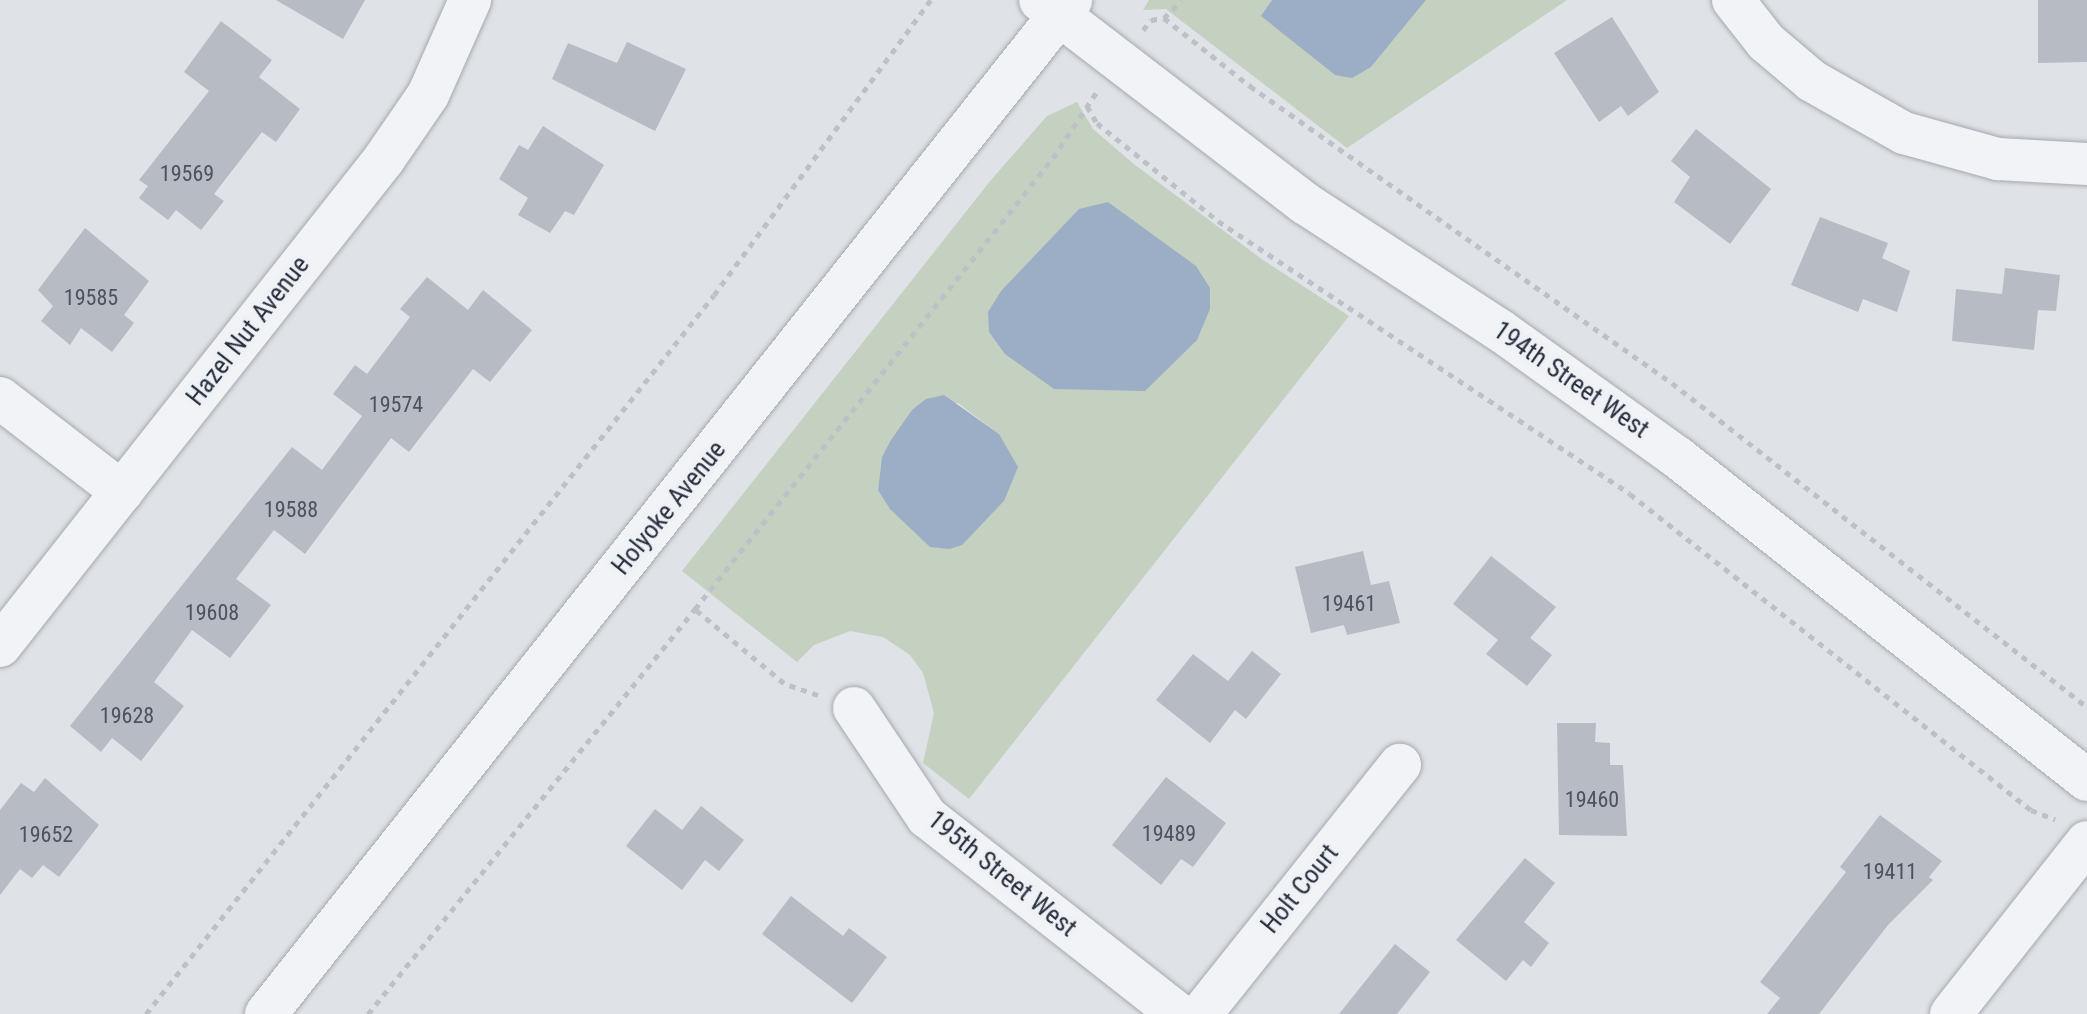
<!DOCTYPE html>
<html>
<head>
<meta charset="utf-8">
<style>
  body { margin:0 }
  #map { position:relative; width:2087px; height:1014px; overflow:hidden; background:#dfe2e7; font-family:"Roboto Condensed",sans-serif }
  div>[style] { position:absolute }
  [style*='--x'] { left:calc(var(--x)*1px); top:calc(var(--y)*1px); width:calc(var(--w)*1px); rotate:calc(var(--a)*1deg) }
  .green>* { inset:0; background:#c4d0c0 }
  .water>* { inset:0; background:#9caec5 }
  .building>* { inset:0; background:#b6bbc4 }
  .path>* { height:5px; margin-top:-2.5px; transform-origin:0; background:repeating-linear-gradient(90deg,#bdc0c6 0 6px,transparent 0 12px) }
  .roads { filter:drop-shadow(0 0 2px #a5a9b1) drop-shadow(0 0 2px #a5a9b1) }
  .minor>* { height:42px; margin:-21px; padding:0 21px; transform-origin:21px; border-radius:21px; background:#f1f3f6 }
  span { translate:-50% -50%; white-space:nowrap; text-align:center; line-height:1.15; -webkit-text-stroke:7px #eef1f5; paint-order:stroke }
  .number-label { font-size:22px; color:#4c525f }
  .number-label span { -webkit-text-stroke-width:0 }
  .street-label { font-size:26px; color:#292f3d }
</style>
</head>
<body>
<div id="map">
  <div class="green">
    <div style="clip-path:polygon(1149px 0,1272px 0,1262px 16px,1335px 75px,1371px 67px,1426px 0,1567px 0,1347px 148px,1166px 9px,1143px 10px)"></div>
    <div style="clip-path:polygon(evenodd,1077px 102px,1093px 129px,1135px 165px,1263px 260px,1349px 316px,969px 799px,923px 763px,934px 713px,923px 673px,910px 655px,883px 637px,850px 631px,814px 645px,797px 662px,682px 571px,991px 180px,1047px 116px,1077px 102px,958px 403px,999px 434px,1004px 501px,962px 544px,917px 534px,878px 490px,882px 457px,912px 410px,958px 403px)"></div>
  </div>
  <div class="water">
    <div style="clip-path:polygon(1272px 0,1426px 0,1371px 67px,1352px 78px,1335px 75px,1261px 16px)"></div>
    <div style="clip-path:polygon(1108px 202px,1196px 266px,1210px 288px,1210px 309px,1197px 340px,1145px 391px,1054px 389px,1005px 354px,989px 332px,988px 312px,1001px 291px,1079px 209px)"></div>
    <div style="clip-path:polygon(944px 395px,999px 434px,1018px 467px,1004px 501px,962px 545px,949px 549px,930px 547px,890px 509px,878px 490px,882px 457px,891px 440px,912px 410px,926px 399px)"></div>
  </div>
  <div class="building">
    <div style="clip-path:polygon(276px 0,365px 0,343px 39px)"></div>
    <div style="clip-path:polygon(2038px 0,2087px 0,2087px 62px,2038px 63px)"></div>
    <div style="clip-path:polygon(1612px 17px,1659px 92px,1628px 116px,1621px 106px,1599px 122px,1554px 53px)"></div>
    <div style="clip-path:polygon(221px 21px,272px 60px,259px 77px,300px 109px,276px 142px,262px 132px,214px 194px,224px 201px,201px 230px,176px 210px,168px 220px,139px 198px,148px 186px,139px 180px,209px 91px,184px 72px)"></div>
    <div style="clip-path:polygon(627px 42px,686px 69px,655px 131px,552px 79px,568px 43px,617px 63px)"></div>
    <div style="clip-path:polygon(543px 126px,604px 165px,574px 215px,565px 211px,550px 233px,518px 215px,528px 198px,499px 179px,519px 145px,528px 150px)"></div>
    <div style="clip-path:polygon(1696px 129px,1771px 189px,1730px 244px,1674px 202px,1690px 177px,1671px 161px)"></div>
    <div style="clip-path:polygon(1820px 217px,1888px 243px,1882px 258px,1910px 271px,1897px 312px,1863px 299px,1858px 312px,1791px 285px)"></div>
    <div style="clip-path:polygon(85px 228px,149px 281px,124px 315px,134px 323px,112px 352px,81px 328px,70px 345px,41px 321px,53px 306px,38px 290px)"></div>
    <div style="clip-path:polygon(2005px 268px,2060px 275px,2056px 311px,2038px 310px,2034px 350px,1952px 341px,1956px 289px,2002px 294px)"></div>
    <div style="clip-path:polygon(427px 277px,468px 310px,483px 290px,532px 330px,490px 382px,473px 369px,409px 452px,391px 438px,305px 554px,274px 530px,236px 579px,271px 605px,230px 658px,192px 630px,154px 682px,184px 706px,141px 761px,112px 738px,101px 752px,70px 726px,292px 447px,322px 470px,362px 416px,333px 394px,355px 365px,367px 374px,410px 317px,400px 309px)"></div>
    <div style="clip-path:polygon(1363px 551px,1371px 585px,1389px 581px,1400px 623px,1347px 635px,1344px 625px,1311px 633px,1295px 567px)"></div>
    <div style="clip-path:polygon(1491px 556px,1556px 607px,1530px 638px,1552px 655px,1527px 686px,1486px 654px,1498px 640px,1453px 604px)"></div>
    <div style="clip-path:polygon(1252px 651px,1281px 674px,1246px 719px,1235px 710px,1210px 743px,1156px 700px,1193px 654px,1228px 681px)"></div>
    <div style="clip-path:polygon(1557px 723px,1596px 723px,1595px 742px,1610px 743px,1610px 765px,1623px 765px,1627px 836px,1559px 835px)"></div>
    <div style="clip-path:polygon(1166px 777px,1226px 823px,1193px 867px,1181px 859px,1161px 885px,1112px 845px)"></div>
    <div style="clip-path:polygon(45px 778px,99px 825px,59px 877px,43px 865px,32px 878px,20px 869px,0 895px,0 810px,21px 783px,34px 792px)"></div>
    <div style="clip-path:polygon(701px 806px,744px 840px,719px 871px,705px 860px,682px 890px,626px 846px,655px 809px,682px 830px)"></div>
    <div style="clip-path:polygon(1880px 815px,1942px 861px,1929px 877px,1933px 880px,1888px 925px,1819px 1014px,1767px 1014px,1780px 998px,1760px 982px,1846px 872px,1840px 867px)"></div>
    <div style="clip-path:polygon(1525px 858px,1555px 883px,1524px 922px,1549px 943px,1531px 967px,1523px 960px,1506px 981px,1456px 940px)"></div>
    <div style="clip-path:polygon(791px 896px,843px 936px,849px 928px,887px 957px,852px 1003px,762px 934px)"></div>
    <div style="clip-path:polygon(1395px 944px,1430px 972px,1397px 1014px,1339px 1014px)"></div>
  </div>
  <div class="path">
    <div style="--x:1164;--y:18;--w:25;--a:-45"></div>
    <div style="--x:1143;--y:30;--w:13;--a:-51"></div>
    <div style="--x:1151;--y:20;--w:13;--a:-9"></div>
    <div style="--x:1164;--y:18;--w:110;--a:38.3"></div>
    <div style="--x:1250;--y:86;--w:516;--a:35.14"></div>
    <div style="--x:1672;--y:383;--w:526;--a:37.98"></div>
    <div style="--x:1087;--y:106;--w:20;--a:60"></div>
    <div style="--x:1097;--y:123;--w:156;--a:39"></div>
    <div style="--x:1218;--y:221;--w:494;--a:33.5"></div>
    <div style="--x:1630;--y:494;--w:511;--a:38.24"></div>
    <div style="--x:2031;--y:810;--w:26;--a:21"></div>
    <div style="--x:818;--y:695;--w:36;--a:-161"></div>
    <div style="--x:784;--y:683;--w:116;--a:-140.3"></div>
    <div style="--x:695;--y:609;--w:576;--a:-51.56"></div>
    <div style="--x:1053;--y:158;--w:78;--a:-56.5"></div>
    <div style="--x:146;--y:1014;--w:916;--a:-51.69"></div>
    <div style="--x:714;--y:295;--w:366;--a:-53.7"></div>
    <div style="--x:368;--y:1014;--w:521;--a:-51.08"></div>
  </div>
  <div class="roads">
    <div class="minor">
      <div style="--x:1040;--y:0;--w:335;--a:37.5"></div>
      <div style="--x:1306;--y:204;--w:233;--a:33.1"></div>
      <div style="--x:1501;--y:331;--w:216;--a:35.6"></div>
      <div style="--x:1677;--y:457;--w:522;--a:38.23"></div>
      <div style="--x:1733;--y:0;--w:53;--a:51.8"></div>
      <div style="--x:1766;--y:42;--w:60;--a:40.3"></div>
      <div style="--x:1812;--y:81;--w:106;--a:29.5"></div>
      <div style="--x:1904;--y:133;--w:98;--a:15.5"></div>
      <div style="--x:1998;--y:159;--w:89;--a:3.2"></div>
      <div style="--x:0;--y:398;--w:154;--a:37.6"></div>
      <div style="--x:0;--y:646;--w:620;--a:-51.74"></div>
      <div style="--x:384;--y:159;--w:78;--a:-55.5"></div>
      <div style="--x:428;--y:95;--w:104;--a:-66.1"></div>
      <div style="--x:854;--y:708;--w:131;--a:56.2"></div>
      <div style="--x:927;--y:817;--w:319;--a:38.1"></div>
      <div style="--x:266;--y:1014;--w:1295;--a:-51.55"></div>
      <div style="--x:1201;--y:1014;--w:319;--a:-51.4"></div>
      <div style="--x:1951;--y:1014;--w:219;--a:-51.7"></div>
    </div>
  </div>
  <div class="number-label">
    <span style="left:187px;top:174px">19569</span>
    <span style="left:91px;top:298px">19585</span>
    <span style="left:396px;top:405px">19574</span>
    <span style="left:291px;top:510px">19588</span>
    <span style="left:1349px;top:604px">19461</span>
    <span style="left:212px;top:613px">19608</span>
    <span style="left:127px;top:716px">19628</span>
    <span style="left:1592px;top:800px">19460</span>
    <span style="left:1169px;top:834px">19489</span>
    <span style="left:46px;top:835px">19652</span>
    <span style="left:1890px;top:872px">19411</span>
  </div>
  <div class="street-label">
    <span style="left:248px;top:331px;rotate:-52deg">Hazel Nut Avenue</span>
    <span style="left:1571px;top:380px;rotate:35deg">194th Street West</span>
    <span style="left:669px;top:508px;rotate:-51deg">Holyoke Avenue</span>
    <span style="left:1002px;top:874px;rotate:39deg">195th Street West</span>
    <span style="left:1300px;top:889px;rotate:-51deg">Holt Court</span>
  </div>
</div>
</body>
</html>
